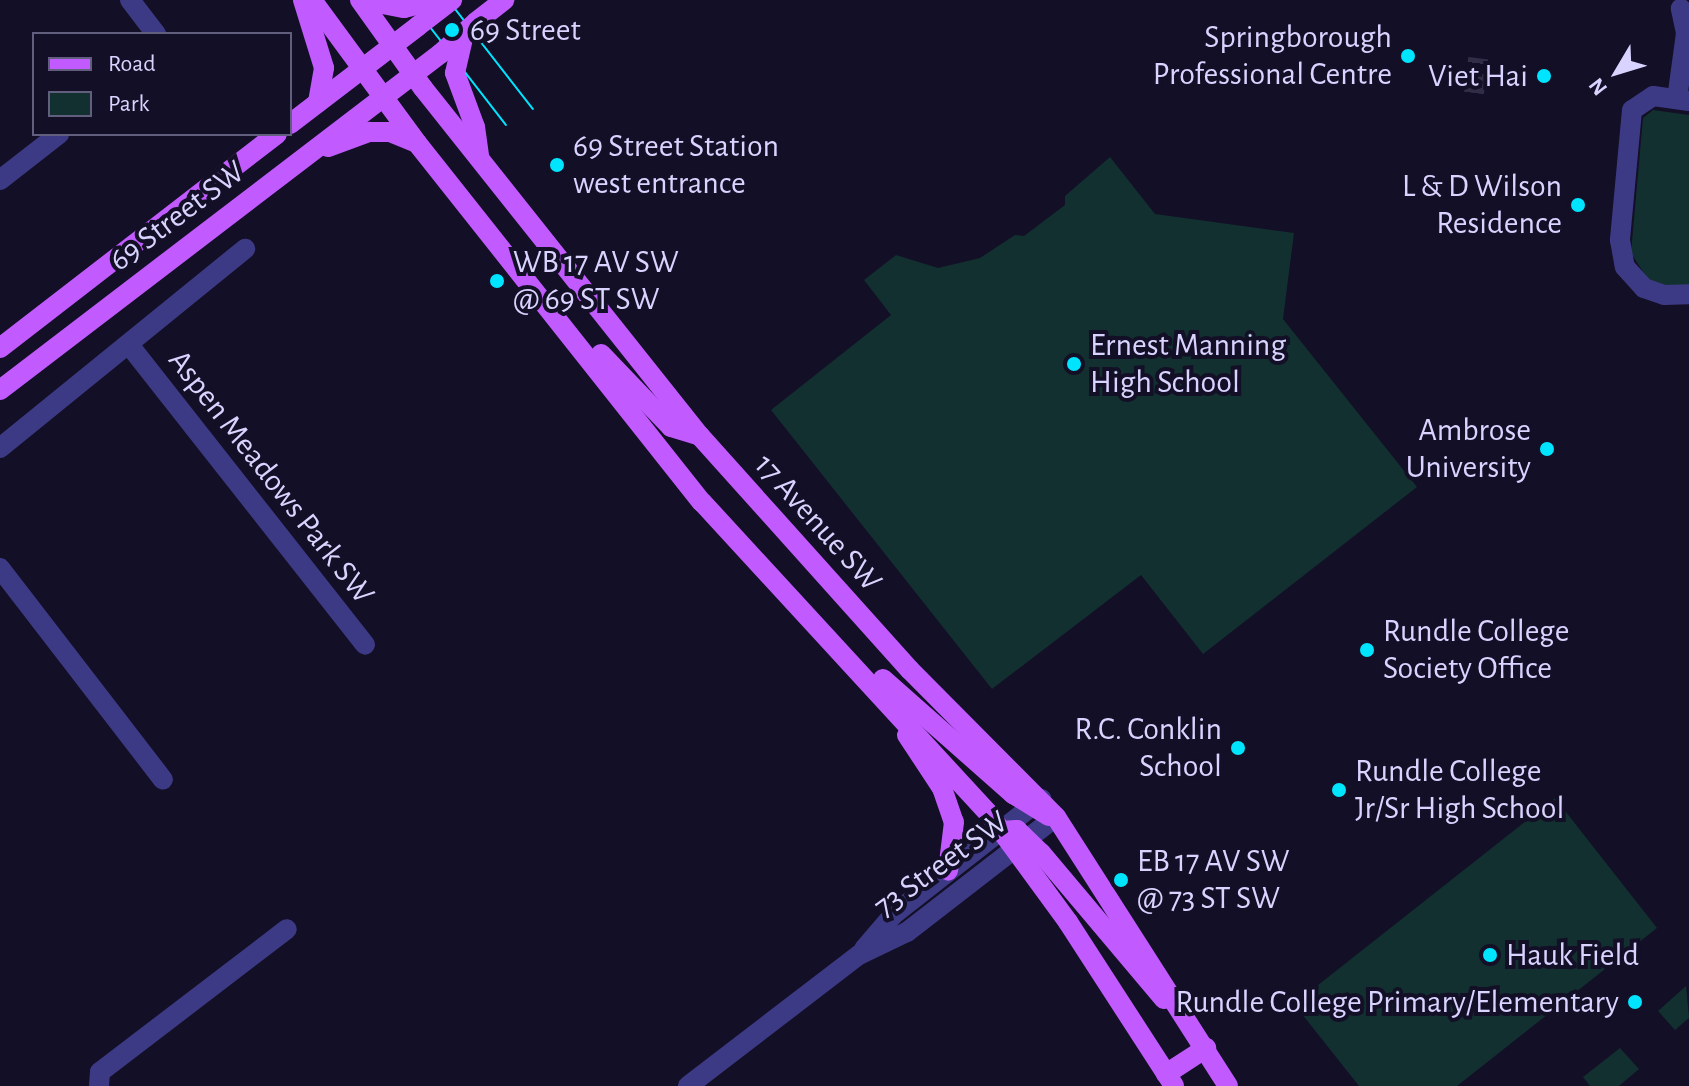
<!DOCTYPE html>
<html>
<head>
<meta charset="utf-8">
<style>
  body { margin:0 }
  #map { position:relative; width:1689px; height:1086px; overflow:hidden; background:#130f26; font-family:"Alegreya Sans",sans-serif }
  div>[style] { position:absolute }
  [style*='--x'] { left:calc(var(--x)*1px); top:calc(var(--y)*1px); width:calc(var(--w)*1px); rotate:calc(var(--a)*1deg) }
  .green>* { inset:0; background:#12302f }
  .minor-tunnel>* { height:20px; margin-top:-10px; transform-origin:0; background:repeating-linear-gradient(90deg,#312d47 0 20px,transparent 0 30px) }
  .minor>* { height:20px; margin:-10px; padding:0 10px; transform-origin:10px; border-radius:10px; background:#3d3a85 }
  .major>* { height:20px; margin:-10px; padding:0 10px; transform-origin:10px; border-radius:10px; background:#c25bff }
  .tram>* { height:2px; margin:-1px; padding:0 1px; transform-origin:1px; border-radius:1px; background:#00e5ff }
  .major-bridge>* { height:20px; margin:-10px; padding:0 10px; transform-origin:10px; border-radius:10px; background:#c25bff }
  .dots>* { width:22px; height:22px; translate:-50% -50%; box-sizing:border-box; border:4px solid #130f26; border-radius:50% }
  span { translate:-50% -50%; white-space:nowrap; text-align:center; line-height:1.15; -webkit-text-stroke:8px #130f26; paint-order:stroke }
  .poi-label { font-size:32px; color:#d9d4ff }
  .left { translate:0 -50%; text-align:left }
  .right { translate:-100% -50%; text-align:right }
  .street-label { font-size:32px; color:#d9d4ff }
  .legend { position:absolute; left:32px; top:32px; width:260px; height:104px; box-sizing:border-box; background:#130f26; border:2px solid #625e7d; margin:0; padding:10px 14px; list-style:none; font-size:24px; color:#d9d4ff }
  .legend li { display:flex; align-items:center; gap:16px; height:40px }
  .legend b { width:40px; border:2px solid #625e7d }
  .north { position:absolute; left:1577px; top:32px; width:80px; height:80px; -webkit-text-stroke:6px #130f26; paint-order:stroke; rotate:232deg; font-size:22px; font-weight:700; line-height:32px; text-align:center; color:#d9d4ff }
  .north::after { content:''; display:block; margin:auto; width:28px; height:36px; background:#d9d4ff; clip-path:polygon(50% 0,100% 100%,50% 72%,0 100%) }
</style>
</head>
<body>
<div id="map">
  <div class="green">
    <div style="clip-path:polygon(1653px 110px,1689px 115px,1689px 285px,1661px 285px,1647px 278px,1631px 253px,1643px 118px)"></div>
    <div style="clip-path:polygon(1110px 157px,1155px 214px,1294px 233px,1283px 319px,1417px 487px,1203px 654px,1141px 575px,992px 689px,771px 410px,891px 315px,864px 280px,896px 255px,938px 268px,980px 258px,1015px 235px,1024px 236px,1065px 205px,1065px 196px)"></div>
    <div style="clip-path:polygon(1555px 798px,1657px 928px,1457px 1086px,1359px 1086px,1294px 1004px)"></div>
    <div style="clip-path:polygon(1686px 986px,1689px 1018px,1675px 1030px,1658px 1011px)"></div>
    <div style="clip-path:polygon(1620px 1048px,1639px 1069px,1619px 1086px,1590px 1086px,1583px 1077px)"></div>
  </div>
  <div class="minor-tunnel">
    <div style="--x:1474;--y:93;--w:35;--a:-83"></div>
  </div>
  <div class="minor">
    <div style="--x:130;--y:0;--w:43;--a:52.6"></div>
    <div style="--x:1677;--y:99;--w:67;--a:-82.2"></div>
    <div style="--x:1686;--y:33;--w:25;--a:-102"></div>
    <div style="--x:1689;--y:101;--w:36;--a:-172"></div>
    <div style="--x:1653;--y:96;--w:25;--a:146"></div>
    <div style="--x:1632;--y:110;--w:131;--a:95.3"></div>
    <div style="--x:1620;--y:240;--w:27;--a:80"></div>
    <div style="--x:1625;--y:267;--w:28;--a:48"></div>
    <div style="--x:1644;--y:288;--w:21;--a:19"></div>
    <div style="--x:1664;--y:295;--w:25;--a:-2"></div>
    <div style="--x:0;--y:180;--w:75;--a:-37.9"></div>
    <div style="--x:130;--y:346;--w:380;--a:51.8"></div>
    <div style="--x:0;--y:448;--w:316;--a:-39.1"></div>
    <div style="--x:0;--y:568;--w:267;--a:52.4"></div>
    <div style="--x:864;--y:949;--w:46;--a:-49.4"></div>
    <div style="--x:894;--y:914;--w:187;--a:-38"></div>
    <div style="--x:99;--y:1086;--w:14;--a:-86"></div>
    <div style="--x:100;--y:1072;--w:235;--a:-37.4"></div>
    <div style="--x:688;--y:1086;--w:215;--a:-37.5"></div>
    <div style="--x:859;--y:955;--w:53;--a:-25.6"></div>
    <div style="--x:907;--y:932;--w:188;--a:-37.7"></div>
  </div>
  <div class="major">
    <div style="--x:303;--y:0;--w:71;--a:72.8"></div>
    <div style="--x:324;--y:68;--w:35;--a:100"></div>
    <div style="--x:312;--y:0;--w:177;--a:53.7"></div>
    <div style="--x:417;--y:143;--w:458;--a:51.6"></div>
    <div style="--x:702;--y:502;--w:424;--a:47.4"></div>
    <div style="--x:989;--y:814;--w:134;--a:53.8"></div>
    <div style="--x:1068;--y:922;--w:195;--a:57.1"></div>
    <div style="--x:360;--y:0;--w:108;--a:54.4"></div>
    <div style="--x:423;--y:88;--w:445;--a:51.5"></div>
    <div style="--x:700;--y:436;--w:314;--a:48.1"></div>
    <div style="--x:910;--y:670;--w:207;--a:45.2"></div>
    <div style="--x:1056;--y:817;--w:319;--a:57.4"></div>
    <div style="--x:362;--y:0;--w:43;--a:10.8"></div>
    <div style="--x:476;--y:22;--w:36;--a:-38"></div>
    <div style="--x:455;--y:73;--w:58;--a:69.7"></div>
    <div style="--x:475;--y:127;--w:30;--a:82"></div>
    <div style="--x:290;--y:124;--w:161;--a:-37.4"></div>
    <div style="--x:328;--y:147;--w:44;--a:-20.1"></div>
    <div style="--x:369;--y:132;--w:21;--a:0"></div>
    <div style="--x:390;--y:132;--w:27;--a:22"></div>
    <div style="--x:0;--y:348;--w:350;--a:-37.7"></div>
    <div style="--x:601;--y:354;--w:101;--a:46.2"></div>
    <div style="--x:671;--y:427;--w:30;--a:17"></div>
    <div style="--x:0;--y:390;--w:554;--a:-37.37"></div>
    <div style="--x:883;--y:679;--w:174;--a:41.5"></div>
    <div style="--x:1013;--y:794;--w:42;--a:31.4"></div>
    <div style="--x:907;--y:735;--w:64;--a:56.6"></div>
    <div style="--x:942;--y:788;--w:36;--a:71"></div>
    <div style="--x:954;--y:822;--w:49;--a:97"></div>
    <div style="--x:1001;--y:831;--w:16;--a:-4"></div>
    <div style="--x:1017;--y:830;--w:33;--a:44"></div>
    <div style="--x:1041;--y:853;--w:191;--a:49.9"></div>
    <div style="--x:1166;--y:1074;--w:48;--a:-33"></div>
  </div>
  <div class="tram">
    <div style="--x:409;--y:0;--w:158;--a:52.2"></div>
    <div style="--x:448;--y:0;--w:138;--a:52.1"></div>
  </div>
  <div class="major-bridge">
    <div style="--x:404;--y:8;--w:32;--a:-14"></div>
    <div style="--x:418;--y:26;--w:43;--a:-37.4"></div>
    <div style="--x:440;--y:54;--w:48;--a:-41.6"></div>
    <div style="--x:455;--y:73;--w:40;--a:-77"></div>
  </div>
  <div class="dots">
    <div style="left:452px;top:30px;background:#00e5ff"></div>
    <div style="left:1408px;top:56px;background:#00e5ff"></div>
    <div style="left:1544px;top:76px;background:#00e5ff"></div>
    <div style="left:557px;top:165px;background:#00e5ff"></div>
    <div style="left:1578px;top:205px;background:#00e5ff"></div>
    <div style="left:497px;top:281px;background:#00e5ff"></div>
    <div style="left:1074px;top:364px;background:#00e5ff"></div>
    <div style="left:1547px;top:449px;background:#00e5ff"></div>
    <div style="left:1367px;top:650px;background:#00e5ff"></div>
    <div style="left:1238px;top:748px;background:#00e5ff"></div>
    <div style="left:1339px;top:790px;background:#00e5ff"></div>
    <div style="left:1121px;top:880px;background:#00e5ff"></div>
    <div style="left:1490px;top:955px;background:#00e5ff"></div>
    <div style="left:1635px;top:1002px;background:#00e5ff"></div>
  </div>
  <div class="poi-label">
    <span class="left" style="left:470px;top:30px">69 Street</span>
    <span class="right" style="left:1392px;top:56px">Springborough<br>Professional Centre</span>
    <span class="right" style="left:1528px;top:76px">Viet Hai</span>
    <span class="left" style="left:573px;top:165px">69 Street Station<br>west entrance</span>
    <span class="right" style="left:1562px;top:205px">L &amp; D Wilson<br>Residence</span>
    <span class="left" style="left:513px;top:281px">WB 17 AV SW<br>@ 69 ST SW</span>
    <span class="left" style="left:1090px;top:364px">Ernest Manning<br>High School</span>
    <span class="right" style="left:1531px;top:449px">Ambrose<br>University</span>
    <span class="left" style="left:1383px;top:650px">Rundle College<br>Society Office</span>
    <span class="right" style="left:1222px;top:748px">R.C. Conklin<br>School</span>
    <span class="left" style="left:1355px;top:790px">Rundle College<br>Jr/Sr High School</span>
    <span class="left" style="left:1137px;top:880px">EB 17 AV SW<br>@ 73 ST SW</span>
    <span class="left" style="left:1506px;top:955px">Hauk Field</span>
    <span class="right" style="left:1619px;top:1002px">Rundle College Primary/Elementary</span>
  </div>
  <div class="street-label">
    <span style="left:177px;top:216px;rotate:-37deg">69 Street SW</span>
    <span style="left:271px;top:477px;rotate:52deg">Aspen Meadows Park SW</span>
    <span style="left:818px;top:523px;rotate:48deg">17 Avenue SW</span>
    <span style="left:941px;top:864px;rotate:-36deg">73 Street SW</span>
  </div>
  <ul class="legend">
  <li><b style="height:10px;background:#c25bff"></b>Road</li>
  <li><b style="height:22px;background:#12302f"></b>Park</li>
  </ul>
  <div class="north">N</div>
</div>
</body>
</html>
